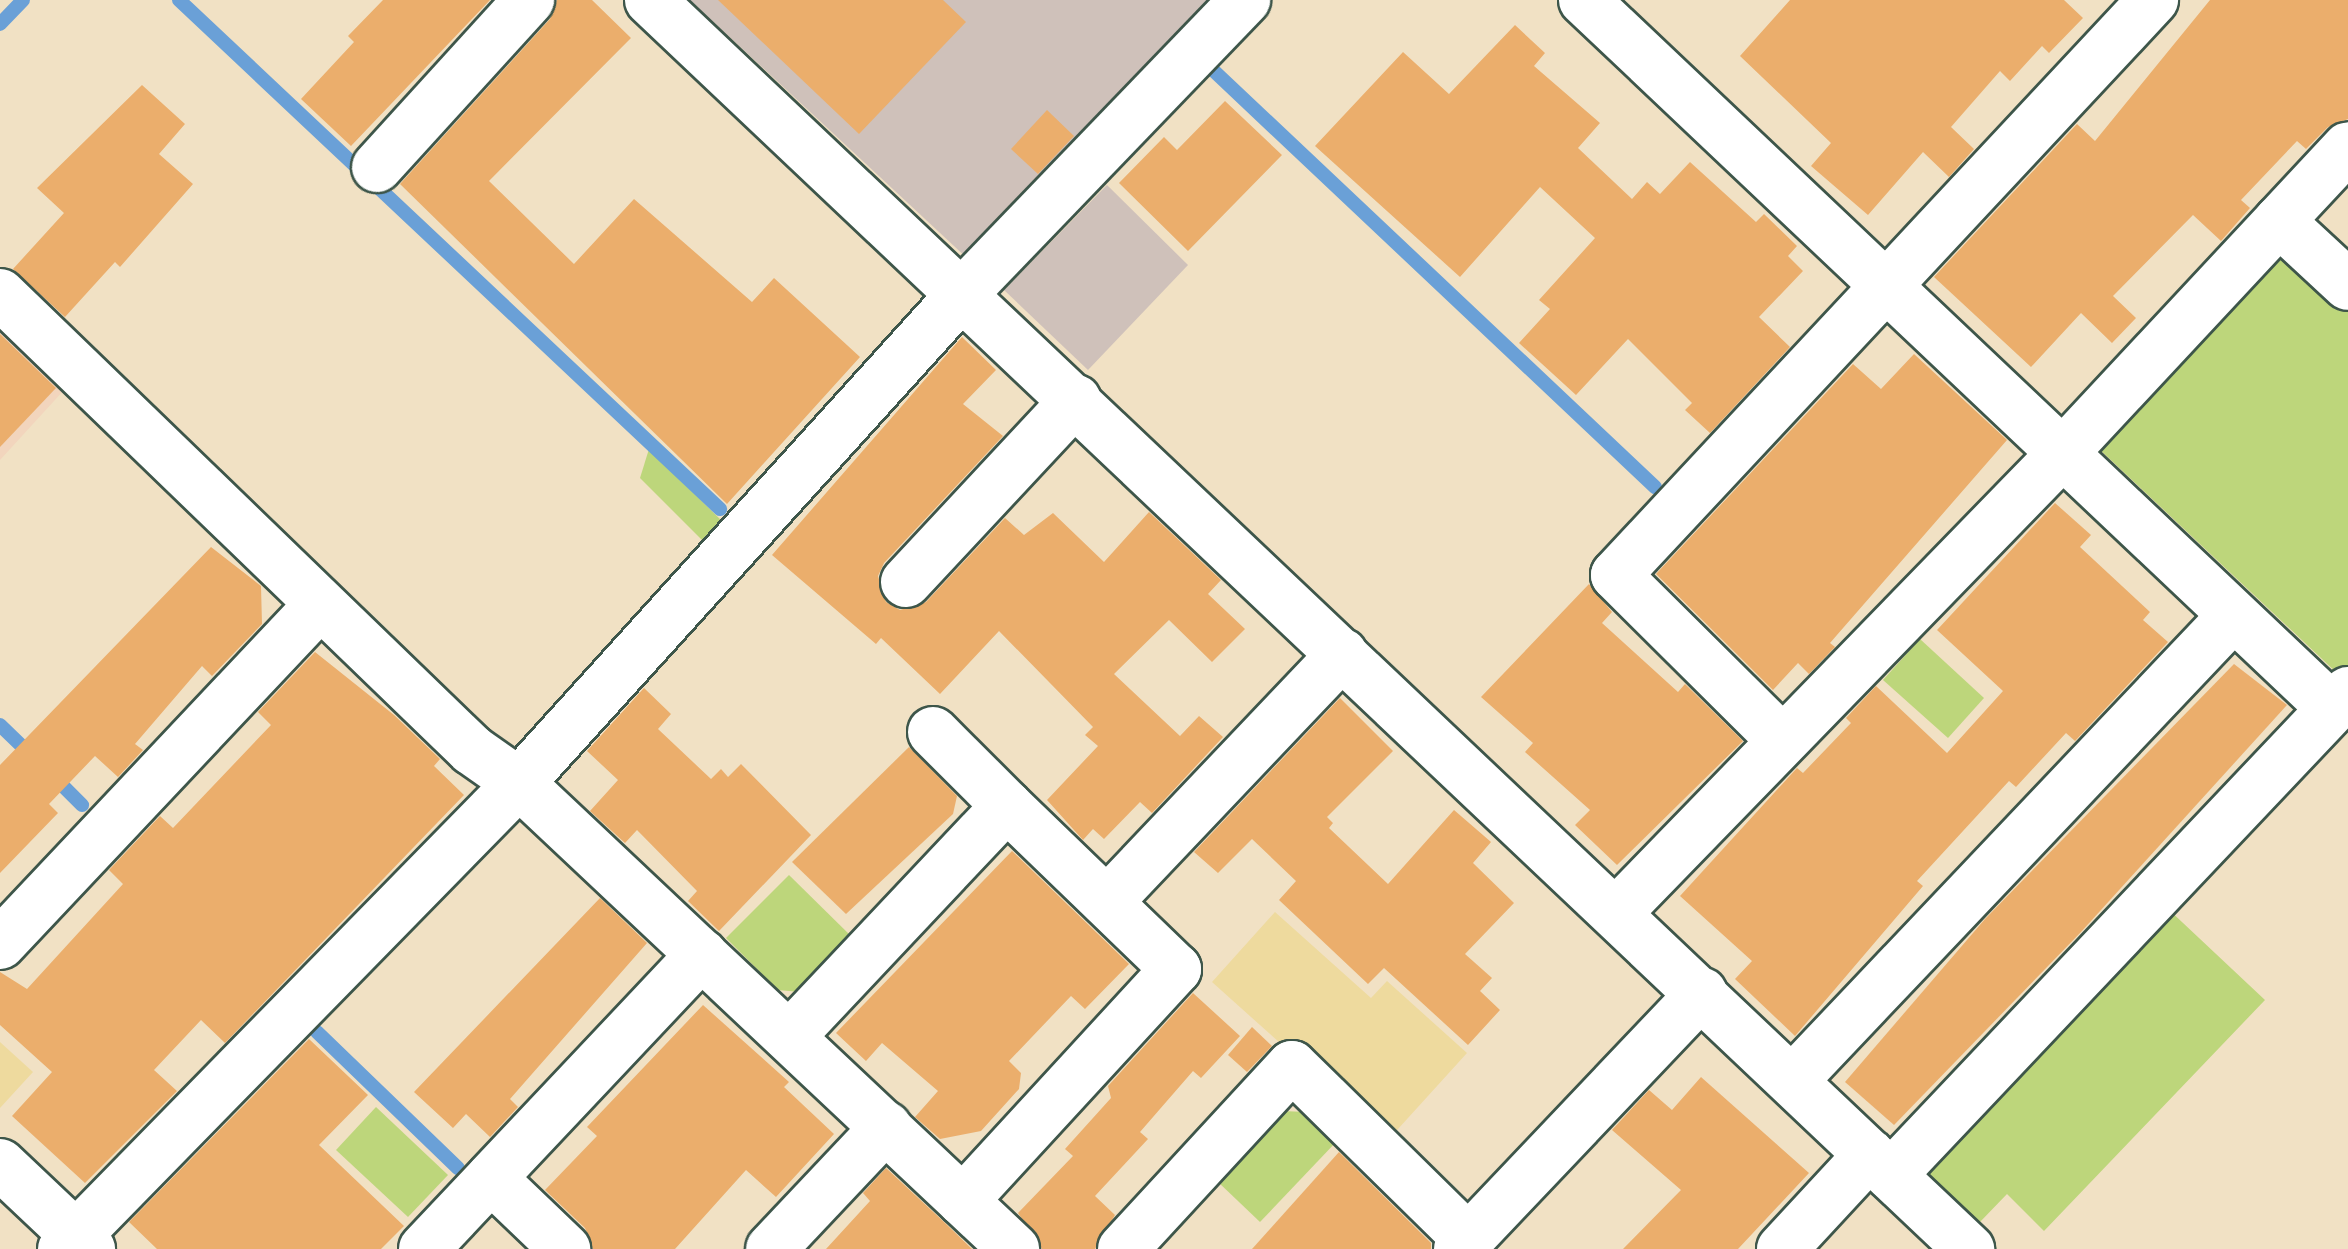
<!DOCTYPE html>
<html>
<head>
<meta charset="utf-8">
<style>
  body { margin:0 }
  #map { position:relative; width:2348px; height:1249px; overflow:hidden; background:#f1e1c4; font-family:Dekko,sans-serif }
  div>[style] { position:absolute }
  .built>* { inset:0; background:#f2d5bd }
  .industrial>* { inset:0; background:#cfc1ba }
  .green>* { inset:0; background:#bdd67b }
  .sand>* { inset:0; background:#eeda9e }
  .stream>* { height:14px; margin:-7px; padding:0 7px; transform-origin:7px; border-radius:7px; background:#6aa0d7 }
  .building>* { inset:0; background:#ebae6c }
  .roads { filter:drop-shadow(2px 0 #3e564a) drop-shadow(-2px 0 #3e564a) drop-shadow(0 2px #3e564a) drop-shadow(0 -2px #3e564a) }
  .minor>* { height:50px; margin:-25px; padding:0 25px; transform-origin:25px; border-radius:25px; background:#fff }
  span { translate:-50% -50%; white-space:nowrap; text-align:center; line-height:1.15; -webkit-text-stroke:8px #fdfcf7; paint-order:stroke }
</style>
</head>
<body>
<div id="map">
  <div class="built">
    <i style="clip-path:polygon(0 326px,65px 389px,0 460px)"></i>
  </div>
  <div class="industrial">
    <i style="clip-path:polygon(690px 0,1217px 0,969px 260px)"></i>
    <i style="clip-path:polygon(1107px 185px,1188px 265px,1088px 370px,1004px 290px)"></i>
  </div>
  <div class="green">
    <i style="clip-path:polygon(2276px 259px,2300px 264px,2348px 310px,2348px 666px,2339px 675px,2097px 447px)"></i>
    <i style="clip-path:polygon(649px 449px,728px 527px,710px 548px,640px 478px)"></i>
    <i style="clip-path:polygon(1920px 639px,1984px 698px,1948px 738px,1883px 680px)"></i>
    <i style="clip-path:polygon(789px 875px,854px 939px,800px 992px,778px 990px,726px 938px)"></i>
    <i style="clip-path:polygon(2166px 907px,2265px 1000px,2044px 1231px,2007px 1194px,1979px 1223px,1925px 1172px)"></i>
    <i style="clip-path:polygon(376px 1107px,448px 1175px,408px 1217px,336px 1150px)"></i>
    <i style="clip-path:polygon(1282px 1111px,1306px 1112px,1337px 1141px,1260px 1222px,1217px 1181px)"></i>
  </div>
  <div class="sand">
    <i style="clip-path:polygon(1275px 912px,1371px 998px,1387px 981px,1467px 1053px,1388px 1140px,1212px 982px)"></i>
    <i style="clip-path:polygon(0 1042px,33px 1072px,0 1108px)"></i>
  </div>
  <div class="stream">
    <i style="left:179px;top:0;width:743px;rotate:43.25deg"></i>
    <i style="left:0;top:24px;width:33px;rotate:-46deg"></i>
    <i style="left:1215px;top:72px;width:605px;rotate:43.33deg"></i>
    <i style="left:0;top:725px;width:45px;rotate:44.1deg"></i>
    <i style="left:51px;top:774px;width:44px;rotate:45deg"></i>
    <i style="left:317px;top:1032px;width:196px;rotate:44deg"></i>
  </div>
  <div class="building">
    <i style="clip-path:polygon(383px 0,490px 0,351px 146px,301px 99px,354px 42px,348px 36px)"></i>
    <i style="clip-path:polygon(557px 0,592px 0,631px 38px,489px 181px,574px 264px,634px 199px,752px 302px,774px 278px,860px 357px,727px 504px,400px 184px,550px 19px)"></i>
    <i style="clip-path:polygon(718px 0,943px 0,966px 22px,859px 134px)"></i>
    <i style="clip-path:polygon(1790px 0,2064px 0,2083px 18px,2049px 53px,2042px 46px,2010px 81px,2000px 71px,1951px 127px,1974px 149px,1949px 177px,1923px 152px,1868px 215px,1811px 166px,1831px 143px,1740px 56px)"></i>
    <i style="clip-path:polygon(2210px 0,2348px 0,2348px 119px,2328px 127px,2306px 149px,2297px 141px,2241px 200px,2250px 208px,2221px 241px,2193px 215px,2113px 296px,2136px 318px,2112px 343px,2081px 313px,2031px 367px,1934px 277px,2077px 124px,2095px 141px)"></i>
    <i style="clip-path:polygon(1515px 25px,1545px 53px,1534px 66px,1600px 123px,1578px 148px,1632px 199px,1647px 182px,1660px 194px,1690px 162px,1756px 222px,1764px 214px,1797px 246px,1788px 256px,1803px 271px,1759px 317px,1790px 347px,1710px 433px,1685px 410px,1692px 403px,1628px 339px,1576px 395px,1519px 343px,1550px 309px,1539px 300px,1595px 238px,1540px 187px,1460px 277px,1315px 146px,1403px 52px,1449px 94px)"></i>
    <i style="clip-path:polygon(142px 85px,185px 124px,159px 154px,193px 184px,120px 267px,115px 262px,65px 317px,13px 269px,64px 213px,37px 188px)"></i>
    <i style="clip-path:polygon(1225px 101px,1282px 155px,1188px 251px,1119px 183px,1164px 137px,1177px 150px)"></i>
    <i style="clip-path:polygon(1047px 110px,1074px 136px,1038px 174px,1011px 149px)"></i>
    <i style="clip-path:polygon(0 334px,56px 388px,0 447px)"></i>
    <i style="clip-path:polygon(962px 337px,996px 370px,963px 404px,1003px 436px,884px 563px,878px 576px,886px 602px,900px 610px,926px 602px,1005px 518px,1024px 535px,1053px 513px,1104px 562px,1149px 512px,1221px 580px,1208px 594px,1245px 629px,1212px 662px,1169px 620px,1114px 674px,1180px 736px,1199px 716px,1223px 737px,1152px 813px,1140px 802px,1104px 839px,1093px 829px,1083px 840px,1047px 800px,1098px 746px,1085px 735px,1093px 727px,999px 631px,940px 694px,881px 638px,876px 644px,772px 555px)"></i>
    <i style="clip-path:polygon(1914px 354px,2007px 440px,1830px 643px,1835px 647px,1809px 674px,1798px 663px,1773px 690px,1656px 574px,1853px 364px,1881px 389px)"></i>
    <i style="clip-path:polygon(2055px 503px,2091px 535px,2080px 547px,2150px 612px,2143px 620px,2168px 642px,2075px 741px,2066px 733px,2016px 787px,2009px 781px,1917px 881px,1923px 886px,1795px 1036px,1735px 979px,1752px 961px,1680px 896px,1797px 768px,1803px 773px,1851px 723px,1846px 718px,1876px 686px,1947px 753px,2003px 691px,1937px 630px)"></i>
    <i style="clip-path:polygon(211px 547px,261px 586px,262px 624px,212px 676px,202px 666px,135px 744px,143px 750px,118px 777px,95px 756px,49px 804px,58px 813px,0 873px,0 765px)"></i>
    <i style="clip-path:polygon(1589px 584px,1612px 612px,1602px 623px,1678px 692px,1685px 684px,1743px 741px,1617px 865px,1575px 825px,1590px 810px,1525px 752px,1533px 743px,1481px 697px)"></i>
    <i style="clip-path:polygon(315px 652px,394px 715px,440px 759px,434px 766px,464px 795px,225px 1043px,201px 1020px,154px 1070px,177px 1091px,85px 1183px,12px 1116px,52px 1072px,0 1025px,0 972px,27px 989px,123px 884px,109px 870px,160px 816px,173px 828px,271px 725px,258px 712px)"></i>
    <i style="clip-path:polygon(2234px 664px,2287px 705px,2081px 932px,1894px 1125px,1845px 1082px,1985px 919px)"></i>
    <i style="clip-path:polygon(644px 688px,671px 714px,658px 729px,711px 779px,721px 769px,728px 777px,741px 764px,811px 835px,719px 931px,688px 901px,697px 891px,637px 830px,625px 843px,590px 811px,618px 780px,587px 751px)"></i>
    <i style="clip-path:polygon(1340px 698px,1393px 751px,1327px 817px,1333px 823px,1329px 828px,1388px 884px,1454px 810px,1491px 842px,1473px 863px,1514px 903px,1465px 954px,1492px 978px,1480px 991px,1500px 1010px,1468px 1045px,1384px 968px,1368px 984px,1279px 900px,1296px 881px,1252px 839px,1218px 873px,1194px 852px)"></i>
    <i style="clip-path:polygon(909px 747px,957px 796px,953px 814px,846px 914px,792px 862px)"></i>
    <i style="clip-path:polygon(1012px 851px,1129px 964px,1085px 1009px,1071px 996px,1009px 1061px,1021px 1073px,1019px 1089px,981px 1131px,940px 1139px,915px 1117px,938px 1091px,882px 1043px,866px 1061px,836px 1033px)"></i>
    <i style="clip-path:polygon(600px 898px,647px 943px,510px 1099px,518px 1107px,490px 1137px,466px 1114px,453px 1128px,414px 1092px)"></i>
    <i style="clip-path:polygon(1193px 993px,1240px 1036px,1201px 1078px,1193px 1071px,1140px 1132px,1148px 1139px,1095px 1196px,1115px 1215px,1095px 1249px,1042px 1249px,1018px 1213px,1073px 1156px,1065px 1149px,1111px 1098px,1108px 1086px)"></i>
    <i style="clip-path:polygon(703px 1005px,789px 1082px,784px 1087px,834px 1134px,776px 1197px,746px 1170px,675px 1249px,593px 1249px,585px 1228px,545px 1190px,597px 1136px,587px 1127px)"></i>
    <i style="clip-path:polygon(1252px 1027px,1272px 1046px,1247px 1072px,1228px 1055px)"></i>
    <i style="clip-path:polygon(309px 1039px,368px 1095px,319px 1145px,404px 1226px,381px 1249px,157px 1249px,129px 1222px)"></i>
    <i style="clip-path:polygon(1701px 1077px,1809px 1173px,1738px 1249px,1623px 1249px,1681px 1190px,1612px 1130px,1649px 1090px,1672px 1110px)"></i>
    <i style="clip-path:polygon(1339px 1152px,1431px 1243px,1431px 1249px,1252px 1249px)"></i>
    <i style="clip-path:polygon(886px 1168px,944px 1222px,972px 1249px,826px 1249px,870px 1201px,863px 1193px)"></i>
  </div>
  <div class="roads">
    <div class="minor">
      <i style="left:650px;top:0;width:1817px;rotate:43.44deg"></i>
      <i style="left:1584px;top:0;width:1030px;rotate:43.43deg"></i>
      <i style="left:377px;top:167px;width:226px;rotate:-47.7deg"></i>
      <i style="left:2279px;top:221px;width:94px;rotate:42.8deg"></i>
      <i style="left:0;top:294px;width:656px;rotate:44.01deg"></i>
      <i style="left:472px;top:750px;width:57px;rotate:35.1deg"></i>
      <i style="left:519px;top:783px;width:680px;rotate:43.27deg"></i>
      <i style="left:906px;top:582px;width:249px;rotate:-47deg"></i>
      <i style="left:933px;top:732px;width:105px;rotate:45deg"></i>
      <i style="left:1782px;top:740px;width:234px;rotate:-135.2deg"></i>
      <i style="left:1616px;top:575px;width:787px;rotate:-46.96deg"></i>
      <i style="left:1107px;top:902px;width:342px;rotate:-46.5deg"></i>
      <i style="left:1617px;top:912px;width:636px;rotate:-45.83deg"></i>
      <i style="left:2060px;top:456px;width:422px;rotate:-47deg"></i>
      <i style="left:0;top:944px;width:467px;rotate:-46.7deg"></i>
      <i style="left:790px;top:1036px;width:316px;rotate:-46.7deg"></i>
      <i style="left:1007px;top:806px;width:235px;rotate:44deg"></i>
      <i style="left:1176px;top:969px;width:315px;rotate:132.6deg"></i>
      <i style="left:1793px;top:1080px;width:638px;rotate:-46.52deg"></i>
      <i style="left:0;top:1164px;width:124px;rotate:43.4deg"></i>
      <i style="left:1891px;top:1175px;width:665px;rotate:-46.58deg"></i>
      <i style="left:491px;top:1178px;width:103px;rotate:43.8deg"></i>
      <i style="left:63px;top:1249px;width:652px;rotate:-45.62deg"></i>
      <i style="left:519px;top:783px;width:661px;rotate:-47.82deg"></i>
      <i style="left:963px;top:293px;width:407px;rotate:-46.1deg"></i>
      <i style="left:424px;top:1249px;width:405px;rotate:-46.7deg"></i>
      <i style="left:771px;top:1249px;width:168px;rotate:-46.7deg"></i>
      <i style="left:1123px;top:1249px;width:249px;rotate:-47.3deg"></i>
      <i style="left:1292px;top:1066px;width:247px;rotate:44.5deg"></i>
      <i style="left:1459px;top:1249px;width:353px;rotate:-46.5deg"></i>
      <i style="left:1782px;top:1249px;width:129px;rotate:-47.2deg"></i>
    </div>
  </div>
</div>
</body>
</html>
